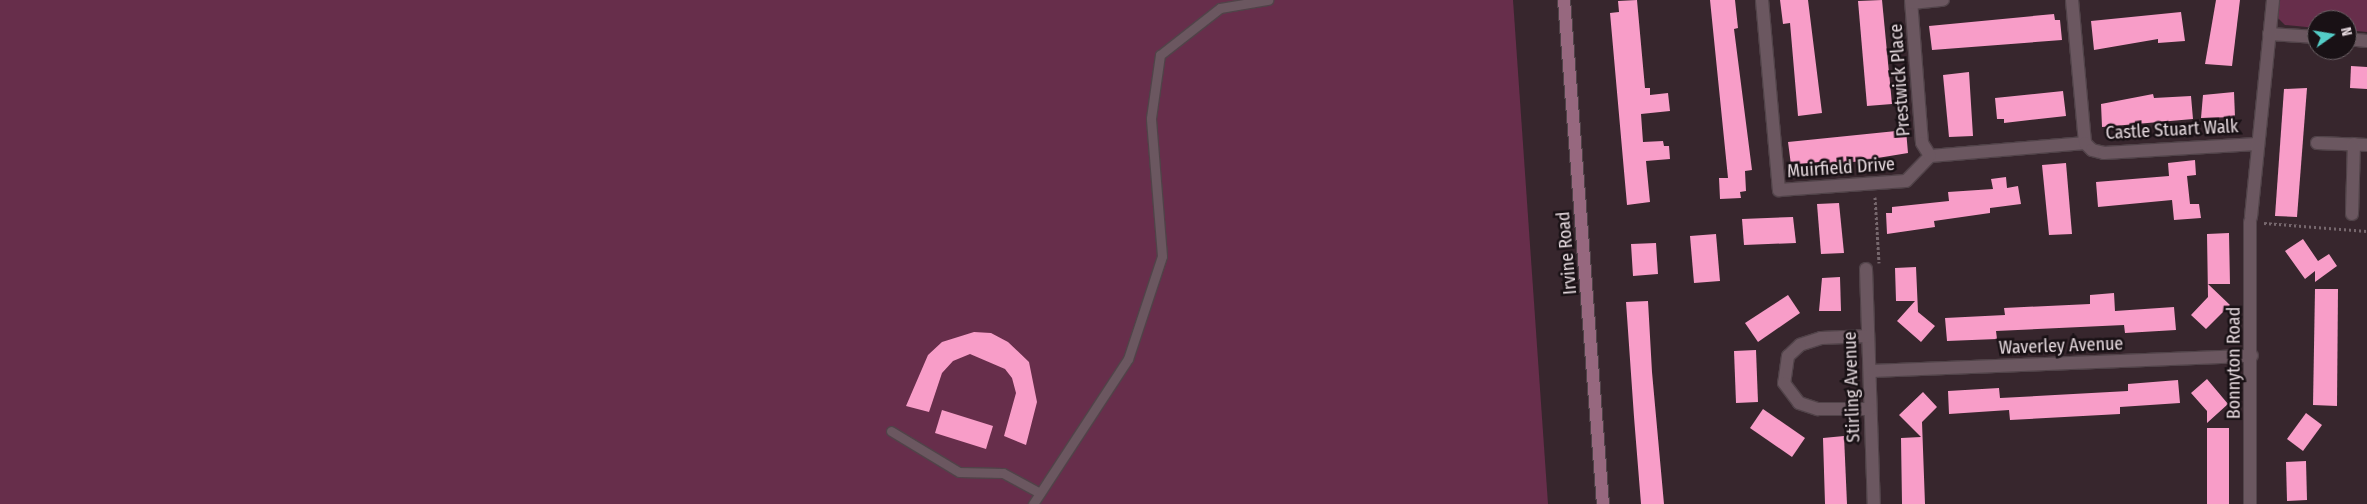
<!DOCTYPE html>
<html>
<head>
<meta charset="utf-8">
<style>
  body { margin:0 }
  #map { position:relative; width:2367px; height:504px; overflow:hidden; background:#37262d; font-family:"Fira Sans Condensed",sans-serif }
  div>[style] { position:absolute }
  .green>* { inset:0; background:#672e4b }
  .building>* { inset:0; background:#f89dc8 }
  .path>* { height:3px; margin-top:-1.5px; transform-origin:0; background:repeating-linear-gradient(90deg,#76676d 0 2.5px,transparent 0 5px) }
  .roads { filter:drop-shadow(1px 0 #514349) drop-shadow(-1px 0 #514349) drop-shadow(0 1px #514349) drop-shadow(0 -1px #514349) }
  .service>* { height:9px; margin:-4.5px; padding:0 4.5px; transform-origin:4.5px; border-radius:4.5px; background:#6b5760 }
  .minor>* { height:12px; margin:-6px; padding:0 6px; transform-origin:6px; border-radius:6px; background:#6b5760 }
  .secondary>* { height:12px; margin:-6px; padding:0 6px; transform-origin:6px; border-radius:6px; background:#97687f }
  span { translate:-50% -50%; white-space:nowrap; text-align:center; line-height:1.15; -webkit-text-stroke:5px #191115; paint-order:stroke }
  .street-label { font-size:18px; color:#e5d9de }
  .north { position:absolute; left:2307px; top:10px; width:50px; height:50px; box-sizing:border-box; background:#191115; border:1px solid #6b6165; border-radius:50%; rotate:77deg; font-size:14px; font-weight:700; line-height:20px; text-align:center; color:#e5d9de }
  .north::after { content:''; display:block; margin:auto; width:18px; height:22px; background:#54cdc7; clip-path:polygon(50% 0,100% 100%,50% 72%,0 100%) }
</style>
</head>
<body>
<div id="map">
  <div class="green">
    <i style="clip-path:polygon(0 0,1513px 0,1548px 504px,0 504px)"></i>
    <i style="clip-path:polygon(2279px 0,2367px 0,2367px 32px,2347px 30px,2347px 20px,2317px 20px,2317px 28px,2285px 25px,2276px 16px)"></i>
  </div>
  <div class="building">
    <i style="clip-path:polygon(1637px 0,1645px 88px,1650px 88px,1650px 95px,1668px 93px,1670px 111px,1641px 114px,1643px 142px,1663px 141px,1664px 146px,1669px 146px,1670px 159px,1646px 161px,1650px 202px,1627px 205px,1610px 13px,1619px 12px,1618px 1px)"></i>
    <i style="clip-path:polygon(1710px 0,1735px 0,1738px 28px,1734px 29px,1752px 170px,1745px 171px,1746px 191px,1740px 192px,1741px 198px,1720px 199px,1719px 178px,1728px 178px)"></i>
    <i style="clip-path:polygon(1780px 0,1808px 0,1822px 113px,1798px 116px,1790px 23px,1783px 24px)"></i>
    <i style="clip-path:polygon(1882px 0,1892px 104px,1867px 106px,1858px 1px)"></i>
    <i style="clip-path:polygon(2216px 0,2240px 0,2232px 66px,2205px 64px)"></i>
    <i style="clip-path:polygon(2181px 12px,2185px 41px,2158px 43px,2158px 39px,2094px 50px,2091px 21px)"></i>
    <i style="clip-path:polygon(2054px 14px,2055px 20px,2060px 20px,2062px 40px,1932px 50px,1929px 26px)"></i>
    <i style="clip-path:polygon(2351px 66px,2367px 67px,2367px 89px,2350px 88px)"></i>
    <i style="clip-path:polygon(1969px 72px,1973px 136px,1949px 137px,1943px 75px)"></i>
    <i style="clip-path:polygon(2307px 88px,2297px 217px,2275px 216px,2284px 89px)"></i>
    <i style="clip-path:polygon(2063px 91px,2066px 116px,2004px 123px,2004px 119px,1997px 119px,1995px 98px)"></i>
    <i style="clip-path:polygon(2234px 92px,2235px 117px,2201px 118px,2203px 95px)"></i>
    <i style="clip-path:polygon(2153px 94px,2154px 98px,2191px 96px,2193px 119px,2102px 127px,2101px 104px)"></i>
    <i style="clip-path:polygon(1906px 130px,1908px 153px,1829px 166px,1820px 162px,1791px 165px,1788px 142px)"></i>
    <i style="clip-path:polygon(2195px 160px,2196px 175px,2187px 176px,2190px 204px,2199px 204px,2201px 218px,2174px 220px,2172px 200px,2098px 207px,2096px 182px,2169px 176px,2168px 163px)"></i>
    <i style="clip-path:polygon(2066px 163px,2072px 234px,2049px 235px,2042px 165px)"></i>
    <i style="clip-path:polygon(2006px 177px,2007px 188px,2018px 186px,2021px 204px,1990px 208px,1990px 213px,1934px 221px,1935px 227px,1887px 234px,1886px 213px,1892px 213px,1892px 207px,1949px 201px,1948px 192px,1993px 189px,1991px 179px)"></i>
    <i style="clip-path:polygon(1839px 203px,1844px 253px,1821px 254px,1817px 204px)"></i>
    <i style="clip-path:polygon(1793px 217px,1796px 243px,1744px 245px,1742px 219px)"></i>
    <i style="clip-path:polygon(2229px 233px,2230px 284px,2208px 284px,2230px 305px,2206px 329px,2191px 315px,2208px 297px,2207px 234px)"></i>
    <i style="clip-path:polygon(1716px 234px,1720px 281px,1694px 283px,1690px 236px)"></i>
    <i style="clip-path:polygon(2303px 239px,2318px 261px,2329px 254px,2337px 266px,2315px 282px,2315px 271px,2305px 279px,2285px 251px)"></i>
    <i style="clip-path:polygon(1656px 243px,1658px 274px,1633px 276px,1631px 244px)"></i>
    <i style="clip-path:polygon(1916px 267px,1918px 312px,1935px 326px,1921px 342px,1897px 321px,1915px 301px,1896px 301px,1895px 268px)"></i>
    <i style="clip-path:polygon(1840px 277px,1841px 311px,1819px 311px,1822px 278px)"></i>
    <i style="clip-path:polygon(2315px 289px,2338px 289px,2337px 406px,2313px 405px)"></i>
    <i style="clip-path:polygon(2114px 293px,2115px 311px,2174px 307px,2176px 330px,2125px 333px,2124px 325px,1996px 331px,1997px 339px,1947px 341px,1945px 318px,2005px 315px,2004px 308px,2090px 304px,2090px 295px)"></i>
    <i style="clip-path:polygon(1788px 295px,1800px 313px,1758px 342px,1745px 323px)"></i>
    <i style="clip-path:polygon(1648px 301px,1652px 372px,1664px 504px,1641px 504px,1634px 417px,1626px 302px)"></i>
    <i style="clip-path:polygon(974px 332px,991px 333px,1008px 342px,1029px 362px,1037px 402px,1026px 445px,1004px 436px,1016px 393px,1012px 378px,1005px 369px,970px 354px,953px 361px,942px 373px,929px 412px,906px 406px,928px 355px,942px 342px)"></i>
    <i style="clip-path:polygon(1756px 350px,1758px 402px,1736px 403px,1734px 351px)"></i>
    <i style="clip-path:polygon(2207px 379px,2228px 404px,2207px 423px,2207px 411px,2191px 393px)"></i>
    <i style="clip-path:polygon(2178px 380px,2180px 403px,2120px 407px,2120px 414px,2010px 420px,2009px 410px,1949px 414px,1948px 391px,1999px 388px,2000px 398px,2128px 391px,2128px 384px)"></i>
    <i style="clip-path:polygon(1923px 392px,1937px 407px,1922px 422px,1925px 504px,1902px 504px,1901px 438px,1921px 437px,1899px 415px)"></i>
    <i style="clip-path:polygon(1763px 409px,1805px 438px,1792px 457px,1750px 428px)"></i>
    <i style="clip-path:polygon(942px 410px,993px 426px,986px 449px,935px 433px)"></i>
    <i style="clip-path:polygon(2306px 413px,2322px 425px,2303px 451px,2287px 439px)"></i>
    <i style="clip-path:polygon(2207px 428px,2229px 428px,2229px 504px,2207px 504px)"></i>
    <i style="clip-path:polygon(1844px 436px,1847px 504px,1825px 504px,1823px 438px)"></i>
    <i style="clip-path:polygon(2306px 461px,2307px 500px,2287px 501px,2286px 462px)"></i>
  </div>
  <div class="path">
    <i style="left:1875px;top:197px;width:66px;rotate:86.5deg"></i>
    <i style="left:2264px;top:223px;width:103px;rotate:4.4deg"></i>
  </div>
  <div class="roads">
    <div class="service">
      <i style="left:891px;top:431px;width:79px;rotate:31.1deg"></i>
      <i style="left:959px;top:472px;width:44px;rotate:1.3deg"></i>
      <i style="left:1003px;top:473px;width:42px;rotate:28.4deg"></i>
      <i style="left:1033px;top:504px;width:173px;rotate:-56.8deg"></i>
      <i style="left:1128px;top:359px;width:108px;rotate:-71.7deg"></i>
      <i style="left:1162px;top:256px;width:138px;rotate:-94.6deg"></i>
      <i style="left:1151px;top:118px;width:64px;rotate:-81.9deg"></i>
      <i style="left:1160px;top:55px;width:76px;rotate:-38.1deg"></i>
      <i style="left:1220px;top:8px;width:49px;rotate:-9.5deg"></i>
    </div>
    <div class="minor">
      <i style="left:1762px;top:0;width:191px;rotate:84.9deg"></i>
      <i style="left:1779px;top:190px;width:127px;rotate:-4.1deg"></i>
      <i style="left:1906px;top:181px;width:35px;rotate:-46deg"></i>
      <i style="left:1930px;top:156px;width:156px;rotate:-4.8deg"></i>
      <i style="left:1911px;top:0;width:143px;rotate:85.6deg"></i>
      <i style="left:1922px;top:143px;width:15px;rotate:58deg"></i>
      <i style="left:2072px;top:0;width:144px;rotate:84.8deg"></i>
      <i style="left:2085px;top:143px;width:10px;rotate:45deg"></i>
      <i style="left:2092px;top:150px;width:12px;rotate:14deg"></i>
      <i style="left:2104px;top:153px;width:153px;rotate:-3.4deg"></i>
      <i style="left:1912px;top:3px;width:31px;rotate:-6deg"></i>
      <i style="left:2269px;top:34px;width:48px;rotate:3.6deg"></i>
      <i style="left:2347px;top:39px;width:20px;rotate:6deg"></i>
      <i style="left:2317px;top:143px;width:50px;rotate:2.3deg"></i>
      <i style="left:2352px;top:214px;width:70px;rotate:-88.4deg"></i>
      <i style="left:2251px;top:217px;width:218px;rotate:-84.2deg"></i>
      <i style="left:1866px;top:269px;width:235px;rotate:88.1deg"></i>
      <i style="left:1868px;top:336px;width:47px;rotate:177.6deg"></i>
      <i style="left:1821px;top:338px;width:22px;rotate:162deg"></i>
      <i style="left:1800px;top:345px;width:16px;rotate:137deg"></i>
      <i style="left:1788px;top:356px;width:27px;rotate:98deg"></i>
      <i style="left:1784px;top:383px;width:25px;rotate:53deg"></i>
      <i style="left:1799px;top:403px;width:20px;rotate:18deg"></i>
      <i style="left:1818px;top:409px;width:52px"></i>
      <i style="left:1871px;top:371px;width:381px;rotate:-2.3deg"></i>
      <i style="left:2250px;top:504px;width:282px;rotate:-90deg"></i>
    </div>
    <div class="secondary">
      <i style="left:1564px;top:0;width:506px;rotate:85.58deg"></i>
    </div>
  </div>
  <div class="street-label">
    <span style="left:1900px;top:80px;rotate:-94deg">Prestwick Place</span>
    <span style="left:2172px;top:130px;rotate:-3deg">Castle Stuart Walk</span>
    <span style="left:1841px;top:168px;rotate:-4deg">Muirfield Drive</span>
    <span style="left:1567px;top:253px;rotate:-95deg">Irvine Road</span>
    <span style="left:2061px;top:346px;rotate:-2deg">Waverley Avenue</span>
    <span style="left:2234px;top:363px;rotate:-90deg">Bonnyton Road</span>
    <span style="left:1852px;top:387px;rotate:-92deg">Stirling Avenue</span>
  </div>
  <div class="north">N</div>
</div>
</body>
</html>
